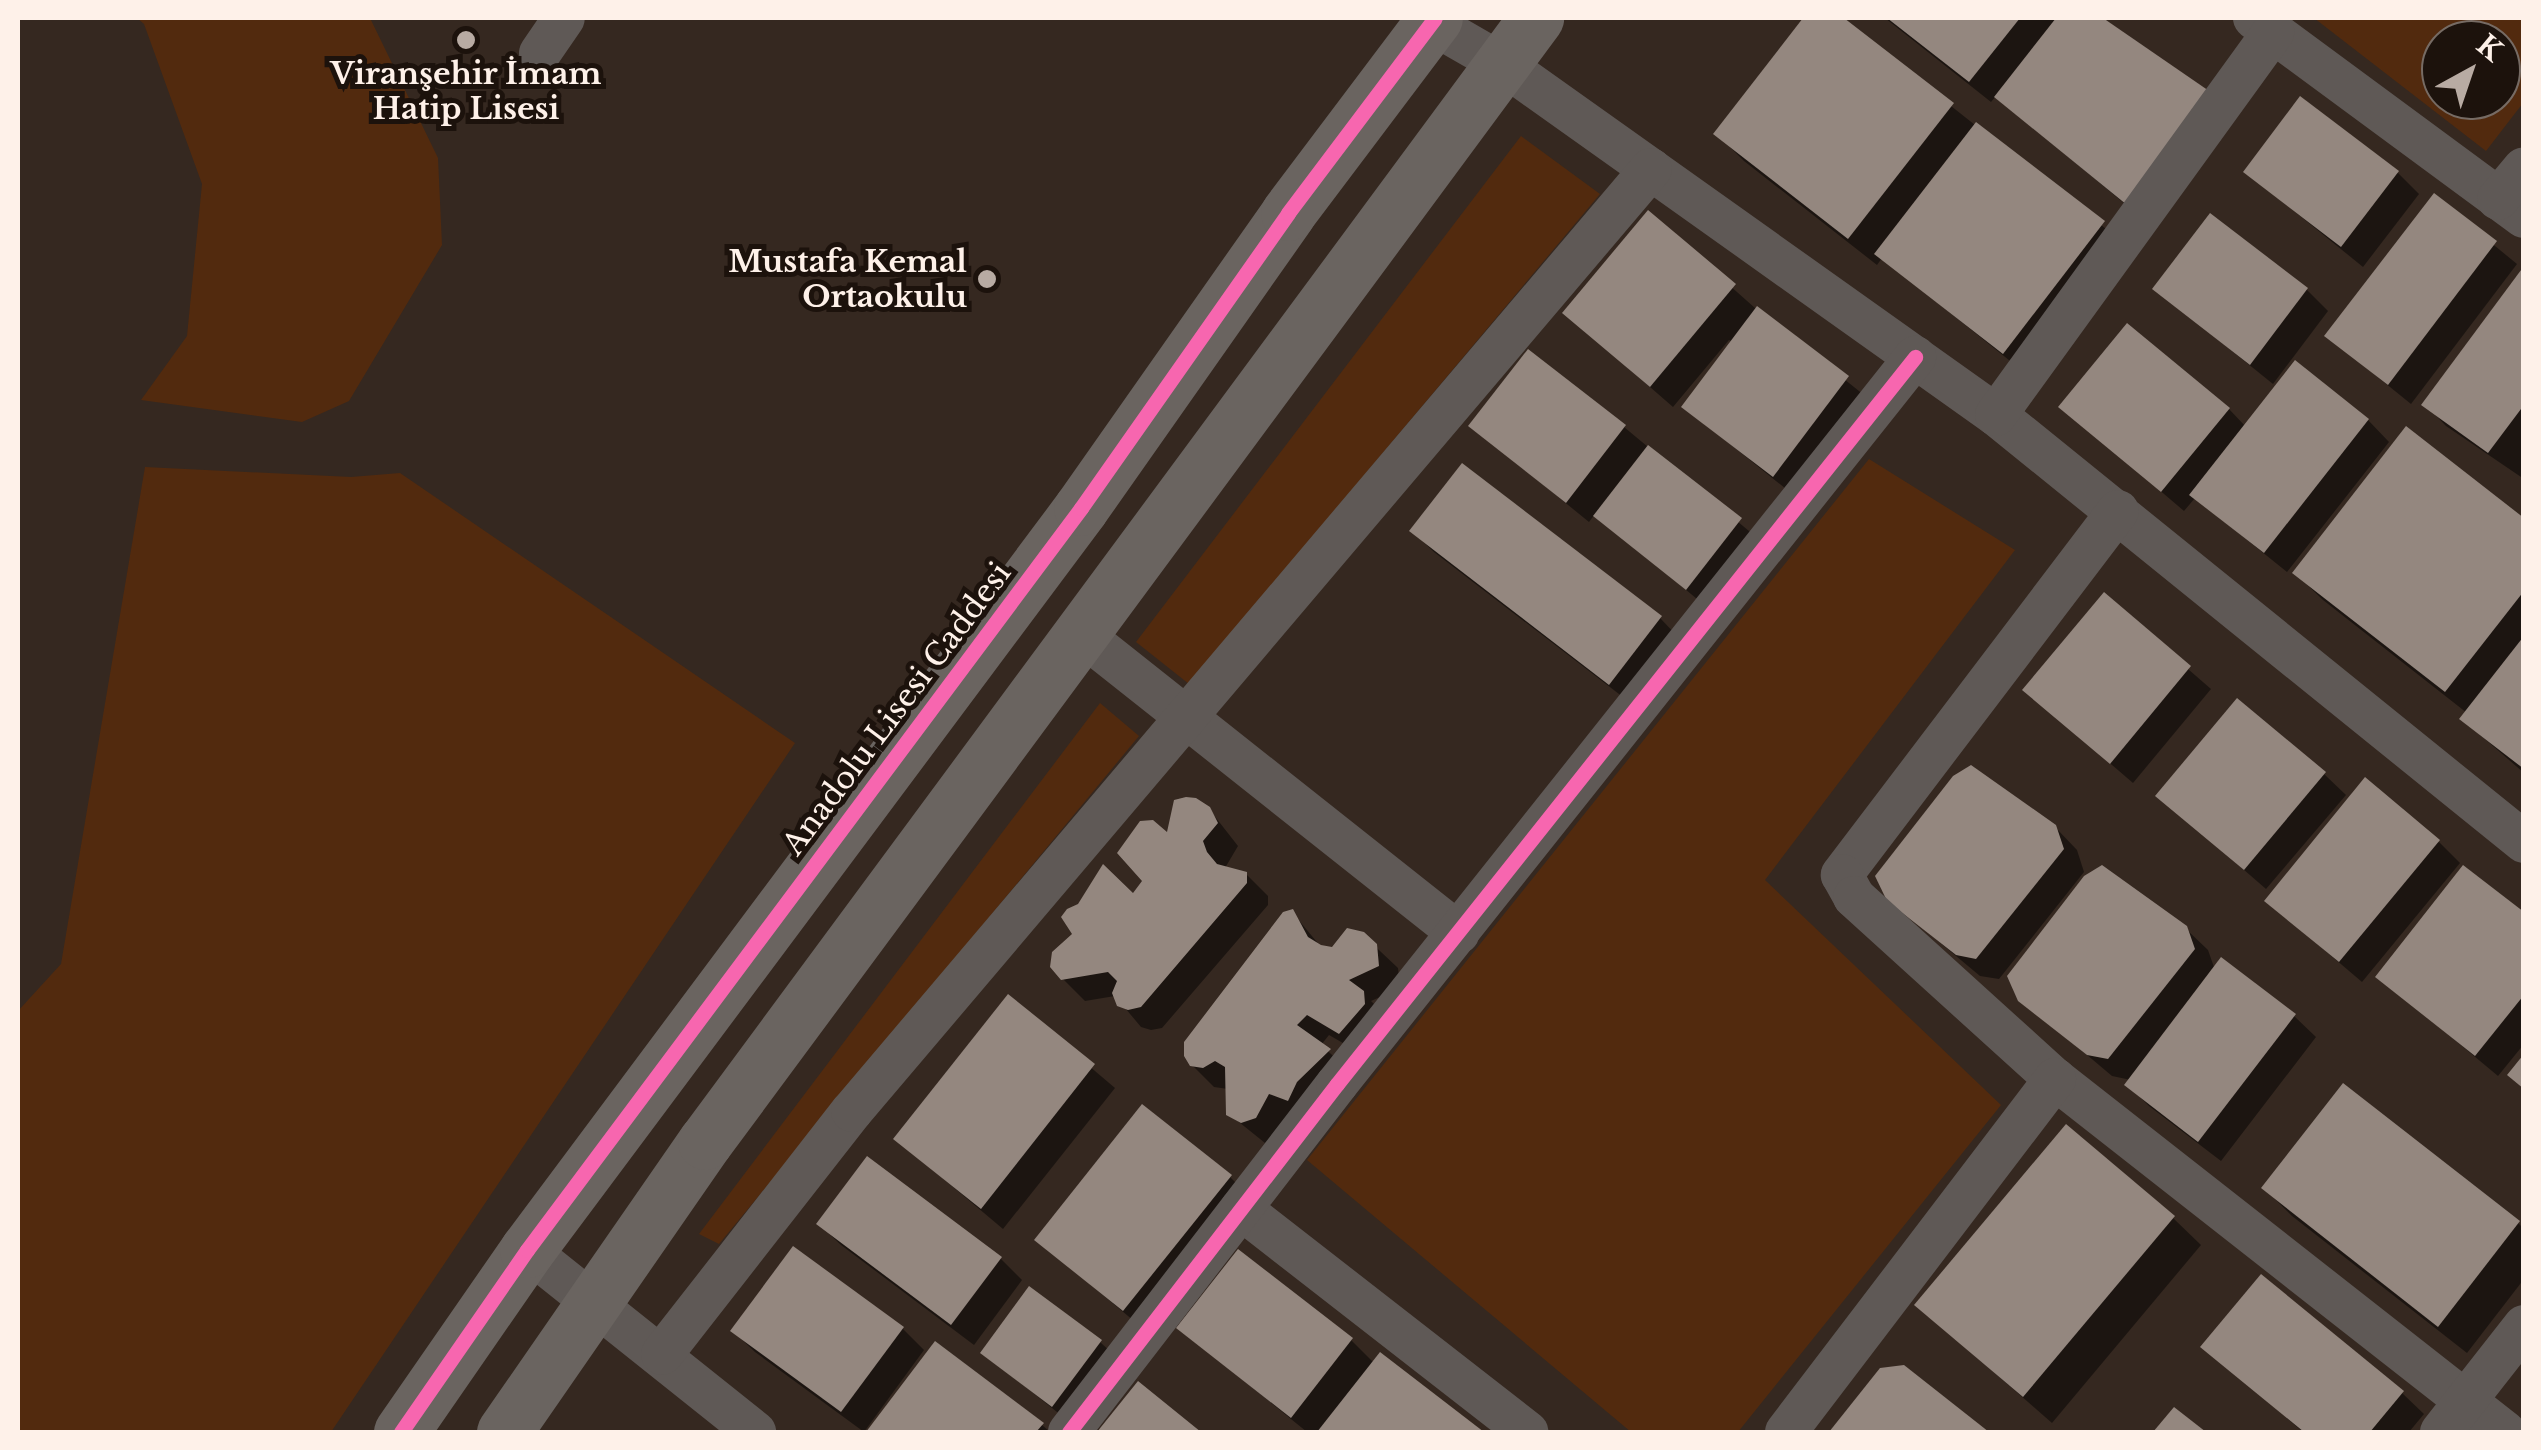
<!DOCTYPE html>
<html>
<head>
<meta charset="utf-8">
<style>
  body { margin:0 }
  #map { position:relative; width:2541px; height:1450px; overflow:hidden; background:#352820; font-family:"Libre Baskerville",serif }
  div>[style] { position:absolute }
  .green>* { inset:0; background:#522a0e }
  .shadow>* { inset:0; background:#0007 }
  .building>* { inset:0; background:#94877f }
  .street>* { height:42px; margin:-21px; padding:0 21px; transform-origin:21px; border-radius:21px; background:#5f5956 }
  .secondary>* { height:55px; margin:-27.5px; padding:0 27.5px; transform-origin:27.5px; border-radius:27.5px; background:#6a6460 }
  .cycleway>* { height:15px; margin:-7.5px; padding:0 7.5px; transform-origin:7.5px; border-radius:7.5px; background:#f766af }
  .dots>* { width:28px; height:28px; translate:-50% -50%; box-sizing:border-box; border:5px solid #1c120c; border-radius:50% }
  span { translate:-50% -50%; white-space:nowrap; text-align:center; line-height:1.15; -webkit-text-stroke:10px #1c120c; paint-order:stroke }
  .poi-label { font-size:30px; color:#fef1e9; font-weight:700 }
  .right { translate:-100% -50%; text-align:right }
  .street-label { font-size:30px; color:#fef1e9 }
  .frame { position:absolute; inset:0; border:20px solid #fef1e9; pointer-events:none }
  .north { position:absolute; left:2421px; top:20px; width:100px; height:100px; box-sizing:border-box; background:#1c120c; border:2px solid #766b64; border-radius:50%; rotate:40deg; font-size:28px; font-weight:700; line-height:40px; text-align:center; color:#fef1e9 }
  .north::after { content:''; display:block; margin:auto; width:35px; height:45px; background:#b8aba3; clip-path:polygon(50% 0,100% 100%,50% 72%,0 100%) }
</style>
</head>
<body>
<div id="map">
  <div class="green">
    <i style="clip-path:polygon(137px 18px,370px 18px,438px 158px,442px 245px,349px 401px,302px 422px,141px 400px,187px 336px,202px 184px,144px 24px)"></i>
    <i style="clip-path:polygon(evenodd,2314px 18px,2523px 18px,2523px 103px,2486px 151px,2314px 18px,2441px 40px,2501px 40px,2501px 100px,2441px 100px,2441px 40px)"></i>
    <i style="clip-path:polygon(1521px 136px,1600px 194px,1189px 684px,1136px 642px)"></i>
    <i style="clip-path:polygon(1869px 459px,2015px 550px,1765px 880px,2001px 1105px,1738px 1432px,1631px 1432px,1307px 1160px)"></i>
    <i style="clip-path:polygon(145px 467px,351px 477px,400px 473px,795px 743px,331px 1432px,18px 1432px,18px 1011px,61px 964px)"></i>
    <i style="clip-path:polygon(1100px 703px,1139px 736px,719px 1244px,699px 1234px)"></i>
  </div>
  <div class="shadow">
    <i style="clip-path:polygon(1806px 18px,1840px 18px,2125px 244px,2025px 373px,1882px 258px,1877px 265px,1744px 161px,1716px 133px)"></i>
    <i style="clip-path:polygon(1885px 18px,2099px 18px,2149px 54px,2150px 225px,1996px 96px,1991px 102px)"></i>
    <i style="clip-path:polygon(2246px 172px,2398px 173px,2419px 194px,2363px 267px)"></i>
    <i style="clip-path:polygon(2434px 196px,2517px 264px,2411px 404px,2327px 336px)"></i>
    <i style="clip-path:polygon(1648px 213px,1755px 308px,1869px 399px,1796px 497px,1684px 407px,1733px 342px,1729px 340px,1673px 407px,1565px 313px)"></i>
    <i style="clip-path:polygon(2524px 270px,2524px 479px,2446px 426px,2425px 404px)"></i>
    <i style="clip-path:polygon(2155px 289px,2307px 290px,2328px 311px,2273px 384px)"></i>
    <i style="clip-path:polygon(2062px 407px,2229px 409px,2246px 427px,2368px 420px,2389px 442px,2287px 572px,2195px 498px,2184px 511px)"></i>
    <i style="clip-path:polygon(1471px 426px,1624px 427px,1761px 541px,1709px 609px,1595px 514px,1589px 522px)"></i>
    <i style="clip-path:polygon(2524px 521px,2524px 773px,2462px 719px,2467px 713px,2323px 600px,2295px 573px)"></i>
    <i style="clip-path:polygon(1412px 531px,1660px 618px,1681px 640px,1632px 704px,1434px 552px)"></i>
    <i style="clip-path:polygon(2104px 596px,2211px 689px,2133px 783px,2025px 690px)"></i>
    <i style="clip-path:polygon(2324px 774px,2346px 795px,2266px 889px,2159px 796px)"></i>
    <i style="clip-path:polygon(1209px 809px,1238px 846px,1225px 868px,1246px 874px,1268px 896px,1268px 905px,1162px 1028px,1151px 1030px,1141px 1027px,1115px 996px,1085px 1001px,1063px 979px,1134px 897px,1169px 836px)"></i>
    <i style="clip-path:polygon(2055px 827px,2077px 850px,2084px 872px,1999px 979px,1980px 976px,1889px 900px)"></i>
    <i style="clip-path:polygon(2439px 842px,2460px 863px,2362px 982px,2267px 901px)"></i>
    <i style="clip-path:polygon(1292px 912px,1321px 947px,1333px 949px,1363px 935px,1398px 968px,1400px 988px,1371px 1001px,1385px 1015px,1362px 1054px,1329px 1035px,1321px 1045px,1351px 1072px,1265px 1143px,1229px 1114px,1228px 1089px,1214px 1087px,1192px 1065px)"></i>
    <i style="clip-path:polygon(2524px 916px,2524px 1044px,2498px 1076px,2378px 976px)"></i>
    <i style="clip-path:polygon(2185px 928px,2208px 950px,2215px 970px,2294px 1016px,2316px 1037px,2221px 1161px,2149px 1106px,2127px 1084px,2131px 1080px,2112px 1076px,2035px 1011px)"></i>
    <i style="clip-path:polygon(1009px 998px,1115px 1088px,1003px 1229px,896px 1139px)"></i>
    <i style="clip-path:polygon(867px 1159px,1001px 1259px,1022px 1280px,974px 1345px,841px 1245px,819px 1224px)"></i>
    <i style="clip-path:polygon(1230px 1177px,1251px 1198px,1146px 1331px,1037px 1240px)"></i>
    <i style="clip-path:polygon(2264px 1188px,2518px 1223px,2524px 1229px,2524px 1279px,2467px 1353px,2292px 1216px)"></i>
    <i style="clip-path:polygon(2173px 1218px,2201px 1245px,2052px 1423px,1917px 1305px)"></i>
    <i style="clip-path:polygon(902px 1328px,924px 1350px,864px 1432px,755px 1352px,733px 1331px)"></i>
    <i style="clip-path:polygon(1179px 1328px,1351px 1340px,1374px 1363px,1381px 1355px,1480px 1432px,1307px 1432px)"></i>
    <i style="clip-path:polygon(1100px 1342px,1115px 1356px,1067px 1420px,983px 1353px)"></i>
    <i style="clip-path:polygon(936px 1344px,1042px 1425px,1050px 1432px,869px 1432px)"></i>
    <i style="clip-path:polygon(2204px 1347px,2402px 1393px,2424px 1414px,2409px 1432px,2303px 1432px)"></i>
    <i style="clip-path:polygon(1903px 1368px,1985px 1432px,1832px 1432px,1881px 1371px)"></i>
  </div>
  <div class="building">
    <i style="clip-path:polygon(1803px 18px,1844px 18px,1954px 103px,1848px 239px,1713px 134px)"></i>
    <i style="clip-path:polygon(1887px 18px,2020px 18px,1969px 82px)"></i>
    <i style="clip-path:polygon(2056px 18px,2103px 18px,2212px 93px,2127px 205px,1994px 97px)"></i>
    <i style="clip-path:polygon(2300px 96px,2399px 171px,2341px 247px,2243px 172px)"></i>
    <i style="clip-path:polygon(1976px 122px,2105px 221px,2003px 354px,1874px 254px)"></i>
    <i style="clip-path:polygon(2434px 193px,2497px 241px,2388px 385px,2324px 336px)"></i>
    <i style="clip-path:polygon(1648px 210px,1736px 284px,1650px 387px,1562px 313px)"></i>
    <i style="clip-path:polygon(2210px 213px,2308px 288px,2250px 365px,2152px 289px)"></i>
    <i style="clip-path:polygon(2524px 266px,2524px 405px,2488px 453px,2421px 405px)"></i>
    <i style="clip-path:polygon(1757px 306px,1849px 376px,1773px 477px,1681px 407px)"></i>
    <i style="clip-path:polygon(2127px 323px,2230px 408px,2161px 492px,2058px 407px)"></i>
    <i style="clip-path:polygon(1528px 349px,1626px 425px,1566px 503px,1468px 426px)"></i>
    <i style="clip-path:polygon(2295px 360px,2369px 419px,2264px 553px,2189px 495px)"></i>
    <i style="clip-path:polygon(2406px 426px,2524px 518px,2524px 591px,2445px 692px,2292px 573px)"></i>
    <i style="clip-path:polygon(1648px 445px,1742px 518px,1686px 590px,1593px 516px)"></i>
    <i style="clip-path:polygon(1462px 463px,1662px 616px,1609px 685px,1409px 531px)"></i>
    <i style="clip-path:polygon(2104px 592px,2191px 666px,2110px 764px,2022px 690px)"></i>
    <i style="clip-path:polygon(2524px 636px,2524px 769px,2459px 719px)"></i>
    <i style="clip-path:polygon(2237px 698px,2326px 772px,2244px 870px,2155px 796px)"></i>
    <i style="clip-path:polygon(1971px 765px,2056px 825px,2064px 849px,1976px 959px,1956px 955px,1887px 901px,1875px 876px,1953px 776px)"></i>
    <i style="clip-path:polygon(2365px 777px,2440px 840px,2339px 962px,2264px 901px)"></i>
    <i style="clip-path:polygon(1186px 797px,1196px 798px,1210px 807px,1218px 823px,1203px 841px,1207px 852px,1217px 864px,1247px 872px,1247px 883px,1141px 1007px,1128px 1010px,1117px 1006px,1112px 993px,1117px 981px,1108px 972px,1061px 980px,1050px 967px,1052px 952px,1072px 934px,1061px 917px,1067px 909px,1078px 904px,1103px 864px,1133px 893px,1142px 881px,1117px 853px,1140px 821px,1153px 820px,1167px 832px,1174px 800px)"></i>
    <i style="clip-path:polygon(2102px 865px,2187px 926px,2195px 949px,2108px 1059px,2087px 1055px,2018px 1001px,2007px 976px,2084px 876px)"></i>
    <i style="clip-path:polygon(2463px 865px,2524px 912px,2524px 995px,2475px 1056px,2375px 977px)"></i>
    <i style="clip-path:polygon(1293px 909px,1308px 937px,1321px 945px,1332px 947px,1347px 928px,1364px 932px,1377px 944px,1379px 966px,1349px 980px,1364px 991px,1365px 1004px,1339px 1034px,1307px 1015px,1297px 1025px,1331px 1049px,1297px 1082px,1288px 1101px,1269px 1094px,1256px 1118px,1241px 1123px,1226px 1115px,1225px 1067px,1215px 1061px,1203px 1068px,1190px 1066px,1184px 1056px,1184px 1042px,1283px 912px)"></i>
    <i style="clip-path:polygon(2221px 957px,2296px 1014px,2198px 1142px,2124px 1085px)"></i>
    <i style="clip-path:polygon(1008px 994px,1095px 1064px,981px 1209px,893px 1139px)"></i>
    <i style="clip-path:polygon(2524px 1054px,2524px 1089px,2507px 1075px)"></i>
    <i style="clip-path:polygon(2343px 1083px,2520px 1221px,2438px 1327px,2261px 1188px)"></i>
    <i style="clip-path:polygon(1142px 1104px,1232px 1175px,1123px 1311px,1034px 1240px)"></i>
    <i style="clip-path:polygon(2066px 1124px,2175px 1216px,2023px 1397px,1914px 1305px)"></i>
    <i style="clip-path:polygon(867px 1156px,1002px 1257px,951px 1325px,816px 1224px)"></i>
    <i style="clip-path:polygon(793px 1246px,904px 1327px,841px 1412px,730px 1331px)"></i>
    <i style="clip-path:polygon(1238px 1249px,1353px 1338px,1291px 1418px,1176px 1328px)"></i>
    <i style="clip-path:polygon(2261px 1274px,2404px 1391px,2370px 1432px,2304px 1432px,2200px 1347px)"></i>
    <i style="clip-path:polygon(1029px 1286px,1102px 1340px,1052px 1407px,980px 1353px)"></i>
    <i style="clip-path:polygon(935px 1341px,1044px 1423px,1036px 1432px,866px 1432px)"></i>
    <i style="clip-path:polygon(1380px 1352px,1484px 1432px,1317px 1432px)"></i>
    <i style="clip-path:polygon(1904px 1365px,1989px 1432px,1829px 1432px,1880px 1368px)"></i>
    <i style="clip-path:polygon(1138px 1381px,1201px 1432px,1097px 1432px)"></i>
    <i style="clip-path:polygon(2174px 1407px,2206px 1432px,2153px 1432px)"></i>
  </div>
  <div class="street">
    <i style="left:2254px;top:18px;width:335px;rotate:36.4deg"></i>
    <i style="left:1431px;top:23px;width:84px;rotate:29.9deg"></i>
    <i style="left:1504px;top:65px;width:604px;rotate:35.43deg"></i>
    <i style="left:1996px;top:415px;width:679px;rotate:38.96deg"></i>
    <i style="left:540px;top:53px;width:42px;rotate:-55.6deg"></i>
    <i style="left:2498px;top:199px;width:40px;rotate:-50deg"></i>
    <i style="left:1996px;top:415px;width:473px;rotate:-54.1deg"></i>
    <i style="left:2118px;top:511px;width:457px;rotate:127.2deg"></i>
    <i style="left:1842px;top:875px;width:25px;rotate:61deg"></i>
    <i style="left:1854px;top:897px;width:271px;rotate:42.2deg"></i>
    <i style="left:2055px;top:1079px;width:572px;rotate:38.11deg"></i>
    <i style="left:1080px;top:633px;width:483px;rotate:38.4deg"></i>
    <i style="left:1241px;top:1209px;width:363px;rotate:37.9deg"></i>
    <i style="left:527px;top:1250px;width:292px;rotate:38.6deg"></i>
    <i style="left:662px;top:1354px;width:308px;rotate:-52deg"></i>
    <i style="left:852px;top:1111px;width:1235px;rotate:-49.7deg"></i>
    <i style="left:1069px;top:1432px;width:439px;rotate:-52.4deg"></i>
    <i style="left:1337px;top:1084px;width:929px;rotate:-51.51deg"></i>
    <i style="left:1786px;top:1432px;width:444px;rotate:-52.7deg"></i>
    <i style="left:2441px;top:1432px;width:135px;rotate:-51.9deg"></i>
  </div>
  <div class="secondary">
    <i style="left:401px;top:1432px;width:221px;rotate:-55.3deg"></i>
    <i style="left:527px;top:1250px;width:926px;rotate:-53.25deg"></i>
    <i style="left:1081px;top:508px;width:360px;rotate:-54.9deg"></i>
    <i style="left:1288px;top:213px;width:244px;rotate:-53deg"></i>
    <i style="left:504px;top:1432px;width:353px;rotate:-55.3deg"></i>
    <i style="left:705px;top:1142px;width:1398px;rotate:-53.52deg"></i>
  </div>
  <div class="cycleway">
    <i style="left:401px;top:1432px;width:221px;rotate:-55.3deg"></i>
    <i style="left:527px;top:1250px;width:926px;rotate:-53.25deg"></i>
    <i style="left:1081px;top:508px;width:360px;rotate:-54.9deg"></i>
    <i style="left:1288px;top:213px;width:244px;rotate:-53deg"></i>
    <i style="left:1069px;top:1432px;width:439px;rotate:-52.4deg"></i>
    <i style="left:1337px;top:1084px;width:929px;rotate:-51.51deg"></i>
  </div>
  <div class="dots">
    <i style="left:466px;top:40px;background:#b8aba3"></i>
    <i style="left:987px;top:279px;background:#b8aba3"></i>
  </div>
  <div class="poi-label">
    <span style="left:466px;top:91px">Viranşehir İmam<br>Hatip Lisesi</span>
    <span class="right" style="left:967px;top:279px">Mustafa Kemal<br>Ortaokulu</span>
  </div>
  <div class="street-label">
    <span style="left:897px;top:709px;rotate:-53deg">Anadolu Lisesi Caddesi</span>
  </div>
  <div class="frame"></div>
  <div class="north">K</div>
</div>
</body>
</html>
